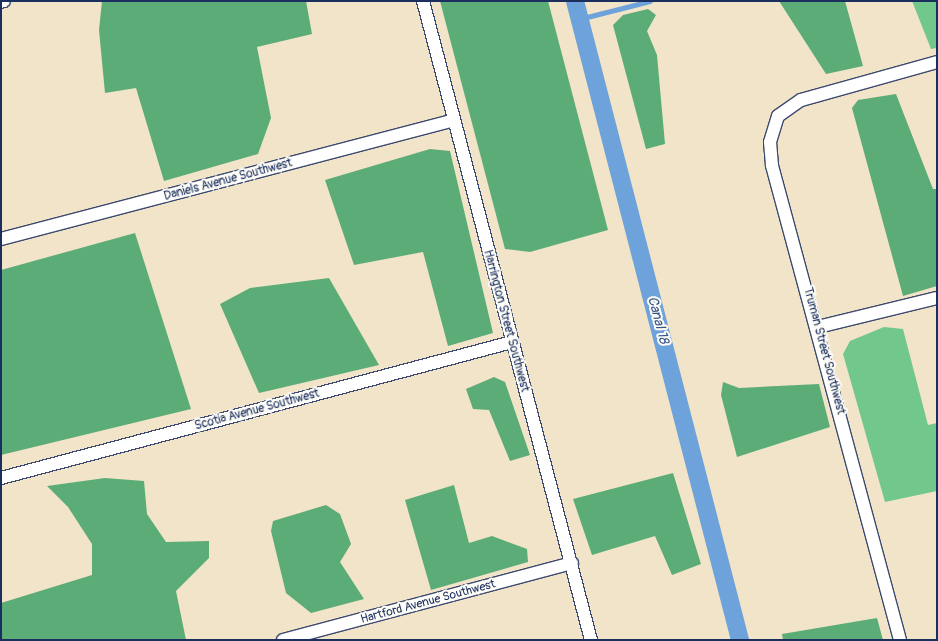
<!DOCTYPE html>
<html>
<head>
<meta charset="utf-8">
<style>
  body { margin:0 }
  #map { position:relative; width:938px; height:641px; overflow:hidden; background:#f2e4c8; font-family:Pangolin,sans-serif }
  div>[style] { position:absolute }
  .green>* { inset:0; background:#71c78c }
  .forest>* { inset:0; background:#5cac78 }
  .stream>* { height:5px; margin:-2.5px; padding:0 2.5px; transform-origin:2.5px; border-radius:2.5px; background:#6da2da }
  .canal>* { height:18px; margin:-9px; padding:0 9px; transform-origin:9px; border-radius:9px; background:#6da2da }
  .roads { filter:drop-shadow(1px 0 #3b4a6e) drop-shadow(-1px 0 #3b4a6e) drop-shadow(0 1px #3b4a6e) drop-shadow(0 -1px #3b4a6e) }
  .street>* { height:12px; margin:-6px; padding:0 6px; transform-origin:6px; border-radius:6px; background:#fff }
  span { translate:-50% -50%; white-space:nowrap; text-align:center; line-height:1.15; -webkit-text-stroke:4px #fdfcf7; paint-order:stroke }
  .street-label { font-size:12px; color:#1b2f5e }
  .water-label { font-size:14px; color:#385789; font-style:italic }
  .frame { position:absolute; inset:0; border:2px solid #1b2f5e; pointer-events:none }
</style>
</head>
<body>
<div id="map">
  <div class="green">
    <i style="clip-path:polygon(912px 1px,937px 1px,937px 48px,931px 49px)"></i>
    <i style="clip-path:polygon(884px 327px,903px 329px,928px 425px,937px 423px,937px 491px,885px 502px,843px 354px,850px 341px)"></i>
  </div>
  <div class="forest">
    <i style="clip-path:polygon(102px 1px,306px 1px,312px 34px,257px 47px,271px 118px,258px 154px,164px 181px,136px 88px,105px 93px,99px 30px)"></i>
    <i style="clip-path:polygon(440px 1px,548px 1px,608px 230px,530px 252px,505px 249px)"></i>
    <i style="clip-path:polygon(779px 1px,845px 1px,863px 66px,826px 74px)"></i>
    <i style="clip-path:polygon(648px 9px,656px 15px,647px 31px,657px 55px,665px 144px,646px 149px,613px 25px,623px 15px)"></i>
    <i style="clip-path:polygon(896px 94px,933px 189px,937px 189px,937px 286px,903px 296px,852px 108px,858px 100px)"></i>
    <i style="clip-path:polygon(430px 149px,450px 151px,493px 333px,448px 346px,423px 252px,354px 265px,325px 180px)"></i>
    <i style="clip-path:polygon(135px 233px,191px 409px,1px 455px,1px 270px)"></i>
    <i style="clip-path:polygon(329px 278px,379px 365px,259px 393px,220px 304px,250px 288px)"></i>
    <i style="clip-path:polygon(494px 377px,505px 382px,530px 455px,510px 461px,489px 410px,473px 409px,466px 389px)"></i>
    <i style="clip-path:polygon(723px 382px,739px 388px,819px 384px,830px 427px,737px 457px,721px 395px)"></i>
    <i style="clip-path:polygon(673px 473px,701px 564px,672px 575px,655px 536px,592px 555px,573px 499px)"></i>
    <i style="clip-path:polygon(105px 478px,144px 481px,147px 514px,166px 542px,209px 541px,209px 558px,176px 591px,186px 640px,1px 640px,1px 603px,92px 575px,92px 544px,68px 507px,47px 486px)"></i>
    <i style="clip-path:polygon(454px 485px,469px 543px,492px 536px,527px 549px,528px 562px,431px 590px,405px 500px)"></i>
    <i style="clip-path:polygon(326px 505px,340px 514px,351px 544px,340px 562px,364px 599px,311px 613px,286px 593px,271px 531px,273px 521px)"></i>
    <i style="clip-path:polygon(877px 618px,883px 640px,783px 640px,782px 634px)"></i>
  </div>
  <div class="stream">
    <i style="left:579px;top:19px;width:73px;rotate:-14.2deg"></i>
  </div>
  <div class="canal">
    <i style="left:575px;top:1px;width:660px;rotate:75.52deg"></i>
  </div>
  <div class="roads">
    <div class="street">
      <i style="left:423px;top:1px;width:661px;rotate:75.27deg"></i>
      <i style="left:1px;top:2px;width:3px;rotate:-18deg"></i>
      <i style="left:1px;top:239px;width:468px;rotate:-14.7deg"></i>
      <i style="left:818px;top:327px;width:122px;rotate:-13.7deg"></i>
      <i style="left:1px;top:478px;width:529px;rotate:-14.9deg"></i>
      <i style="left:283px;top:640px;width:299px;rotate:-14.9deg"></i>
      <i style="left:900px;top:640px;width:492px;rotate:-105.1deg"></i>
      <i style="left:772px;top:165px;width:23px;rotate:-95deg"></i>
      <i style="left:770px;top:142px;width:27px;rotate:-73deg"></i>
      <i style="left:778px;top:116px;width:28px;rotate:-35deg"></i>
      <i style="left:801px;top:100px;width:141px;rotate:-15.6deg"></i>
    </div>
  </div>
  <div class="street-label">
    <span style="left:228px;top:180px;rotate:-15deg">Daniels Avenue Southwest</span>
    <span style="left:506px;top:321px;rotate:75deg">Harrington Street Southwest</span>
    <span style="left:824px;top:351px;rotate:75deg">Truman Street Southwest</span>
    <span style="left:257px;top:410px;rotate:-15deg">Scotia Avenue Southwest</span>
    <span style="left:428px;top:602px;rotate:-15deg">Hartford Avenue Southwest</span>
  </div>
  <div class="water-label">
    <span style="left:658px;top:320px;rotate:75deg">Canal 18</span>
  </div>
  <div class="frame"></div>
</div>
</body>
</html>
